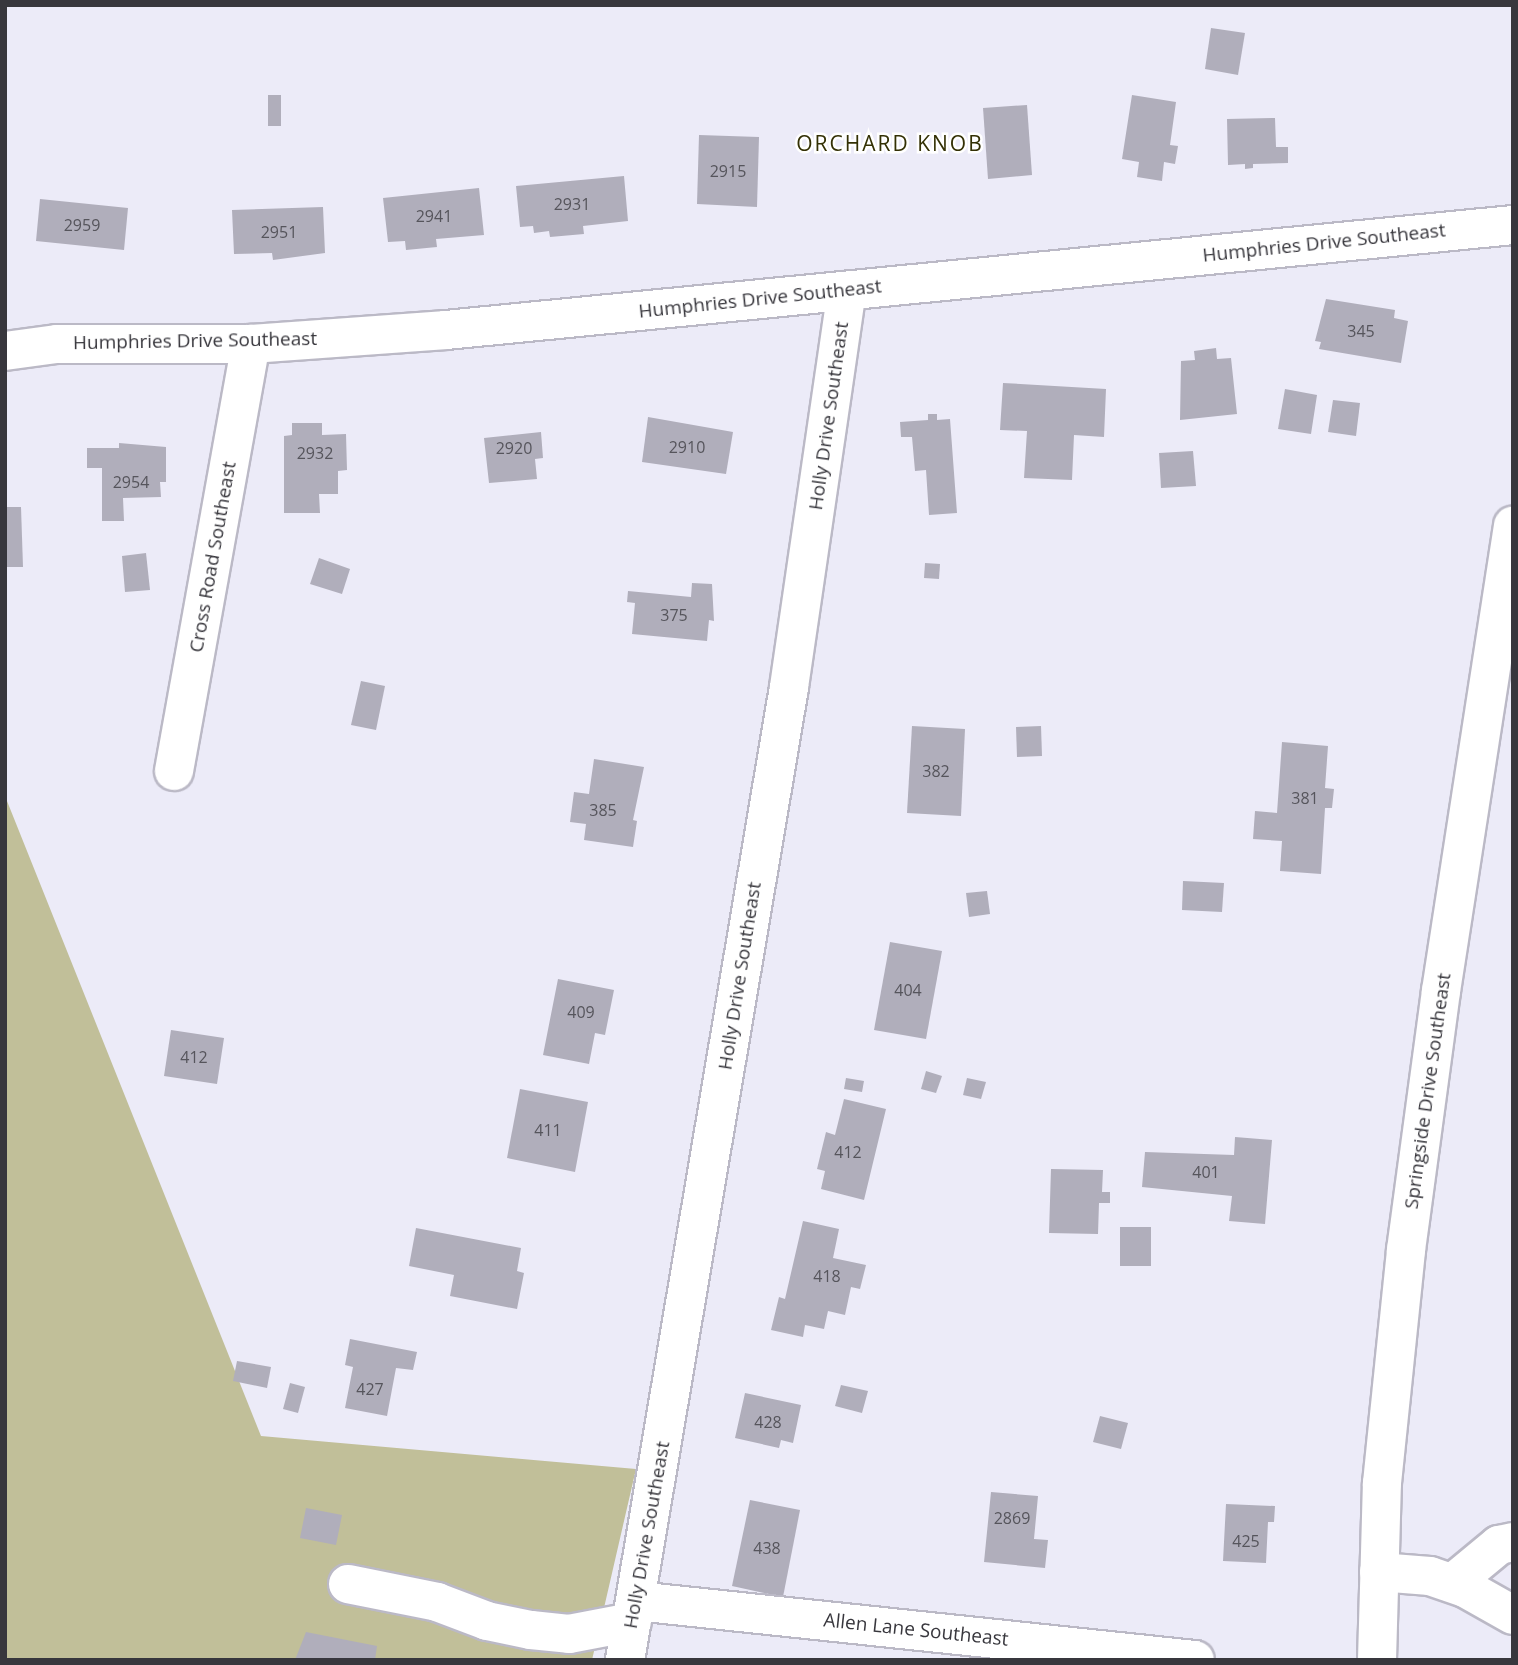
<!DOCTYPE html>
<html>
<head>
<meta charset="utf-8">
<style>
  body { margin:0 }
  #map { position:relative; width:1518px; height:1665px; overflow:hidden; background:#ecebf8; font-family:"Open Sans",sans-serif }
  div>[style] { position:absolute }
  .green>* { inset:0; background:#c1bf99 }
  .building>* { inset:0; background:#b0aebb }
  .roads { filter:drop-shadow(2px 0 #bbb9c6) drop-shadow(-2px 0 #bbb9c6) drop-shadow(0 2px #bbb9c6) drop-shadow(0 -2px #bbb9c6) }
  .minor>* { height:38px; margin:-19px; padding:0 19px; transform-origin:19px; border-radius:19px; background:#fff }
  span { translate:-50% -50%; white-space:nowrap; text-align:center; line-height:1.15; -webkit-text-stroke:5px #fff; paint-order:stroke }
  .number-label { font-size:16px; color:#56555c }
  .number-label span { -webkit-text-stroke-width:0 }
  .street-label { font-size:19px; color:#38373d }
  .neighbourhood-label { font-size:21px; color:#333005; letter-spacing:2px }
  .frame { position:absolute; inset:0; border:7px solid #38373d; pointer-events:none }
</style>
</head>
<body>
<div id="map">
  <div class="green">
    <i style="clip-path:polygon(5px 796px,261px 1436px,636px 1469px,592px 1660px,5px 1660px)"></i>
  </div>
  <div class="building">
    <i style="clip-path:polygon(1211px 28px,1245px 33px,1238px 75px,1205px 69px)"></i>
    <i style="clip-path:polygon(268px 95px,281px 95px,281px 126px,268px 126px)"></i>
    <i style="clip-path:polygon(1132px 95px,1176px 102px,1170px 145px,1178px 146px,1175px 164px,1164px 162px,1162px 181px,1137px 177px,1139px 162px,1122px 159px)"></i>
    <i style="clip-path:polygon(1027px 105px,1032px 175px,988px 179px,983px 108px)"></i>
    <i style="clip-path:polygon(1275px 118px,1276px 147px,1288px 147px,1288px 163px,1253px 164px,1253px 168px,1245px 169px,1245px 164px,1228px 165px,1227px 119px)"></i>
    <i style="clip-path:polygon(699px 135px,759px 137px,757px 207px,697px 204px)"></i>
    <i style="clip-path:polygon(624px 176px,628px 221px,583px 226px,584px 234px,550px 237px,549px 231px,534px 233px,533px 226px,520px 227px,516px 186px)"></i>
    <i style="clip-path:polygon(479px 188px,484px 235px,436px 239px,437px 247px,406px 250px,405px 241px,388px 242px,383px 198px)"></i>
    <i style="clip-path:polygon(40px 199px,128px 208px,124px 250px,36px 241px)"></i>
    <i style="clip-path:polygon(323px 207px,325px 253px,273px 260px,272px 253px,234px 254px,232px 210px)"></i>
    <i style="clip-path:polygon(1326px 299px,1395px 310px,1394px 318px,1408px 321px,1401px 363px,1319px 349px,1321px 342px,1315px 341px)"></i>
    <i style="clip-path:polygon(1216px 348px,1217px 359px,1231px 358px,1237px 414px,1180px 420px,1181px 361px,1195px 360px,1194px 351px)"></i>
    <i style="clip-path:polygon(1003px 383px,1106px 389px,1104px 437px,1074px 435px,1072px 480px,1024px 478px,1027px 431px,1000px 430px)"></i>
    <i style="clip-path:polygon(1285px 389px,1317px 395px,1311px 434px,1278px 429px)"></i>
    <i style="clip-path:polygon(1333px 400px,1360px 403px,1356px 436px,1328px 432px)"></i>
    <i style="clip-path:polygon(928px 414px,937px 414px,937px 420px,950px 419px,957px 513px,929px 515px,926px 470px,915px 471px,912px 437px,901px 437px,900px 422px,928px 420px)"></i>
    <i style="clip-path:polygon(648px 417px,733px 432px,726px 474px,642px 462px)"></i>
    <i style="clip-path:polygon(292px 423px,322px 423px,322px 435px,346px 434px,347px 470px,338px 471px,338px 494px,319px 494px,320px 513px,284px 513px,284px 436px,292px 435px)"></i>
    <i style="clip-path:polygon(541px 432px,543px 458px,535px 459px,537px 479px,489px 483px,484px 438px)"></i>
    <i style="clip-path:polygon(119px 443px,166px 447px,166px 482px,160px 482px,161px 497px,123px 498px,124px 521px,102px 521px,102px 468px,87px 468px,87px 448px,119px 448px)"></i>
    <i style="clip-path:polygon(1193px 451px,1196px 486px,1161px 488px,1159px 453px)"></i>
    <i style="clip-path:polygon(5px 507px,21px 507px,23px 567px,5px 567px)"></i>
    <i style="clip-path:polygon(146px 553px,150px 590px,125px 592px,122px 556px)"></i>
    <i style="clip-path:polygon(319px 558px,350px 569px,342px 594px,310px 584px)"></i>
    <i style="clip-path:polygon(925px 563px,940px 564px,939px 579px,924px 578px)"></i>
    <i style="clip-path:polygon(692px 583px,712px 584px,714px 621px,709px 620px,707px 641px,632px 634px,635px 603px,627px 602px,628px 591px,691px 597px)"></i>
    <i style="clip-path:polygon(361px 681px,385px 686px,376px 730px,351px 725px)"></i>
    <i style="clip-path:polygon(912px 726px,965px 729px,961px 816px,907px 813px)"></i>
    <i style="clip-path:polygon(1041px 726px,1042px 756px,1017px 757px,1016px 727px)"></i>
    <i style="clip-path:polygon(1282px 742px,1328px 746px,1325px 788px,1334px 789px,1332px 808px,1325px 808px,1321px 874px,1280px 871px,1282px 841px,1253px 839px,1255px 811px,1277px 813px)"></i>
    <i style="clip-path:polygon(594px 759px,644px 767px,633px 820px,637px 821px,633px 847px,584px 840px,586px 824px,570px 822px,574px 792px,589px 794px)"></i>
    <i style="clip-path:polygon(1183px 881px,1224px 883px,1222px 912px,1182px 910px)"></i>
    <i style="clip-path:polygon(987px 891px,990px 914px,969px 917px,966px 893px)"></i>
    <i style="clip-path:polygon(890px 942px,942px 951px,926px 1039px,874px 1030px)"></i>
    <i style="clip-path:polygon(558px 979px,614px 990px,605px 1035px,595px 1033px,589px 1064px,543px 1055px)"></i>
    <i style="clip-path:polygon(171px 1030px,224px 1038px,217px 1084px,164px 1076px)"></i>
    <i style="clip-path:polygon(926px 1071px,942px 1076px,936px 1093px,921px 1089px)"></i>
    <i style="clip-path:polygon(846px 1078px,864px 1081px,862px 1092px,844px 1089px)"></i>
    <i style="clip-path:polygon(967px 1078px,986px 1082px,981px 1099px,963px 1095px)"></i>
    <i style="clip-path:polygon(520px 1089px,588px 1102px,575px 1172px,507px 1158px)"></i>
    <i style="clip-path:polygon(844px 1099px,886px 1109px,864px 1200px,821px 1189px,825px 1171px,817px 1169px,826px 1132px,835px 1135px)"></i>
    <i style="clip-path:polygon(1235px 1137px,1272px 1140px,1265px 1224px,1229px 1221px,1232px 1196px,1142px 1187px,1145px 1152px,1234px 1155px)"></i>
    <i style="clip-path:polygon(1051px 1169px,1103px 1170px,1102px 1192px,1110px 1192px,1110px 1203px,1099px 1203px,1098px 1234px,1049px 1233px)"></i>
    <i style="clip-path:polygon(803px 1221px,839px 1229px,833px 1258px,866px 1265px,860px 1289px,851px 1287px,845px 1315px,828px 1311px,824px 1329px,805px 1325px,803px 1337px,771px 1330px,779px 1297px,785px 1299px)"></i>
    <i style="clip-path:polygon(1120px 1227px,1151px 1227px,1151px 1266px,1120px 1266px)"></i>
    <i style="clip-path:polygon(416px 1228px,521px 1248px,517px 1271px,524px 1273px,517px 1309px,450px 1296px,454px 1275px,409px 1266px)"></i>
    <i style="clip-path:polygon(350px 1339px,417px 1352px,413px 1370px,396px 1368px,387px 1416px,345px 1408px,353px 1367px,345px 1365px)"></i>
    <i style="clip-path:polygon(237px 1361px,271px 1367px,267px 1388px,233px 1381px)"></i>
    <i style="clip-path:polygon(290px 1383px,305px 1387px,298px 1413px,283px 1409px)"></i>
    <i style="clip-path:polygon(841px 1385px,868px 1391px,862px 1413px,835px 1406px)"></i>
    <i style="clip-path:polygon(745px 1393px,801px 1405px,793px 1443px,781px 1440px,779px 1448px,735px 1438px)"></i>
    <i style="clip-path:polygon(1100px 1416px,1128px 1423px,1121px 1449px,1093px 1442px)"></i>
    <i style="clip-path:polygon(991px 1492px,1038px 1496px,1034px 1539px,1048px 1540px,1045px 1568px,984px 1562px)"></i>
    <i style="clip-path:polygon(750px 1500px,800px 1510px,783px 1597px,732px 1586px)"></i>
    <i style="clip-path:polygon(1226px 1504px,1275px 1506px,1274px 1522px,1268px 1522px,1266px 1563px,1223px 1561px)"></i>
    <i style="clip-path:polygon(306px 1508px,342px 1515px,336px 1545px,300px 1538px)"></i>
    <i style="clip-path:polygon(306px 1632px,377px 1646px,375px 1660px,295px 1660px)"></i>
  </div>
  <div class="roads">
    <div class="minor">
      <i style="left:5px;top:351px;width:52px;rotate:-7.7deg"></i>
      <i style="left:57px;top:344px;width:194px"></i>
      <i style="left:251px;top:344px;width:196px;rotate:-4.1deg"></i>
      <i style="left:446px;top:330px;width:1072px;rotate:-5.62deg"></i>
      <i style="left:174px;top:771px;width:434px;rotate:-79.8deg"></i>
      <i style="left:1379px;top:1572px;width:51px;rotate:4.5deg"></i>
      <i style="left:1430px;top:1576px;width:37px;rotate:19deg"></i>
      <i style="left:1465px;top:1588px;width:55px;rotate:29.4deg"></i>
      <i style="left:1453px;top:1583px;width:60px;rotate:-39.6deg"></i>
      <i style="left:1499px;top:1545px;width:14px;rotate:-12deg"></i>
      <i style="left:348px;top:1584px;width:91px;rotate:11.4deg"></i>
      <i style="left:437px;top:1602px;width:53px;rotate:20.8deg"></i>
      <i style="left:487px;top:1621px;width:45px;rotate:11.6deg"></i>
      <i style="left:531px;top:1630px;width:38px;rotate:6deg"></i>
      <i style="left:569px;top:1634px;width:64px;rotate:-10.8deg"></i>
      <i style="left:636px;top:1601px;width:562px;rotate:6.03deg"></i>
      <i style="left:625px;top:1660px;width:987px;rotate:-80.43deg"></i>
      <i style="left:789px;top:687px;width:400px;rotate:-81.7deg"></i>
      <i style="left:1377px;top:1660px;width:177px;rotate:-88.4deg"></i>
      <i style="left:1382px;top:1483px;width:234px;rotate:-84.1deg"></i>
      <i style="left:1406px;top:1250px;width:261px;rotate:-82.3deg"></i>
      <i style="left:1441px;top:991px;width:471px;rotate:-81.2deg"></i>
    </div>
  </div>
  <div class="number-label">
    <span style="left:728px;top:171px">2915</span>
    <span style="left:572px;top:204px">2931</span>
    <span style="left:434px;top:216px">2941</span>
    <span style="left:82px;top:225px">2959</span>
    <span style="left:279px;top:232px">2951</span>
    <span style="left:1361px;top:331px">345</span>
    <span style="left:687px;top:447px">2910</span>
    <span style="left:514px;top:448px">2920</span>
    <span style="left:315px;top:453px">2932</span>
    <span style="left:131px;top:482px">2954</span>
    <span style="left:674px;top:615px">375</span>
    <span style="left:936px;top:771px">382</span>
    <span style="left:1305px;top:798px">381</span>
    <span style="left:603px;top:810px">385</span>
    <span style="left:908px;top:990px">404</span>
    <span style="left:581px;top:1012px">409</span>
    <span style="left:194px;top:1057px">412</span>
    <span style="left:548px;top:1130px">411</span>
    <span style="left:848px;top:1152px">412</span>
    <span style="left:1206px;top:1172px">401</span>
    <span style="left:827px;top:1276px">418</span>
    <span style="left:370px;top:1389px">427</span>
    <span style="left:768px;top:1422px">428</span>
    <span style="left:1012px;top:1518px">2869</span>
    <span style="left:1246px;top:1541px">425</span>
    <span style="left:767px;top:1548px">438</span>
  </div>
  <div class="street-label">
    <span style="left:1324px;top:243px;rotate:-6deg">Humphries Drive Southeast</span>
    <span style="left:760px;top:299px;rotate:-6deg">Humphries Drive Southeast</span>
    <span style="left:195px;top:341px;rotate:-1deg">Humphries Drive Southeast</span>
    <span style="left:829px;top:416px;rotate:-82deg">Holly Drive Southeast</span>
    <span style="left:213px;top:557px;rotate:-80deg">Cross Road Southeast</span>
    <span style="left:740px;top:976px;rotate:-81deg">Holly Drive Southeast</span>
    <span style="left:1428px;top:1091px;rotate:-82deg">Springside Drive Southeast</span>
    <span style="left:647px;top:1535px;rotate:-80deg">Holly Drive Southeast</span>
    <span style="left:916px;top:1630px;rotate:6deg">Allen Lane Southeast</span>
  </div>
  <div class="neighbourhood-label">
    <span style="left:890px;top:143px">ORCHARD KNOB</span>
  </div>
  <div class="frame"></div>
</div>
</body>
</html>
